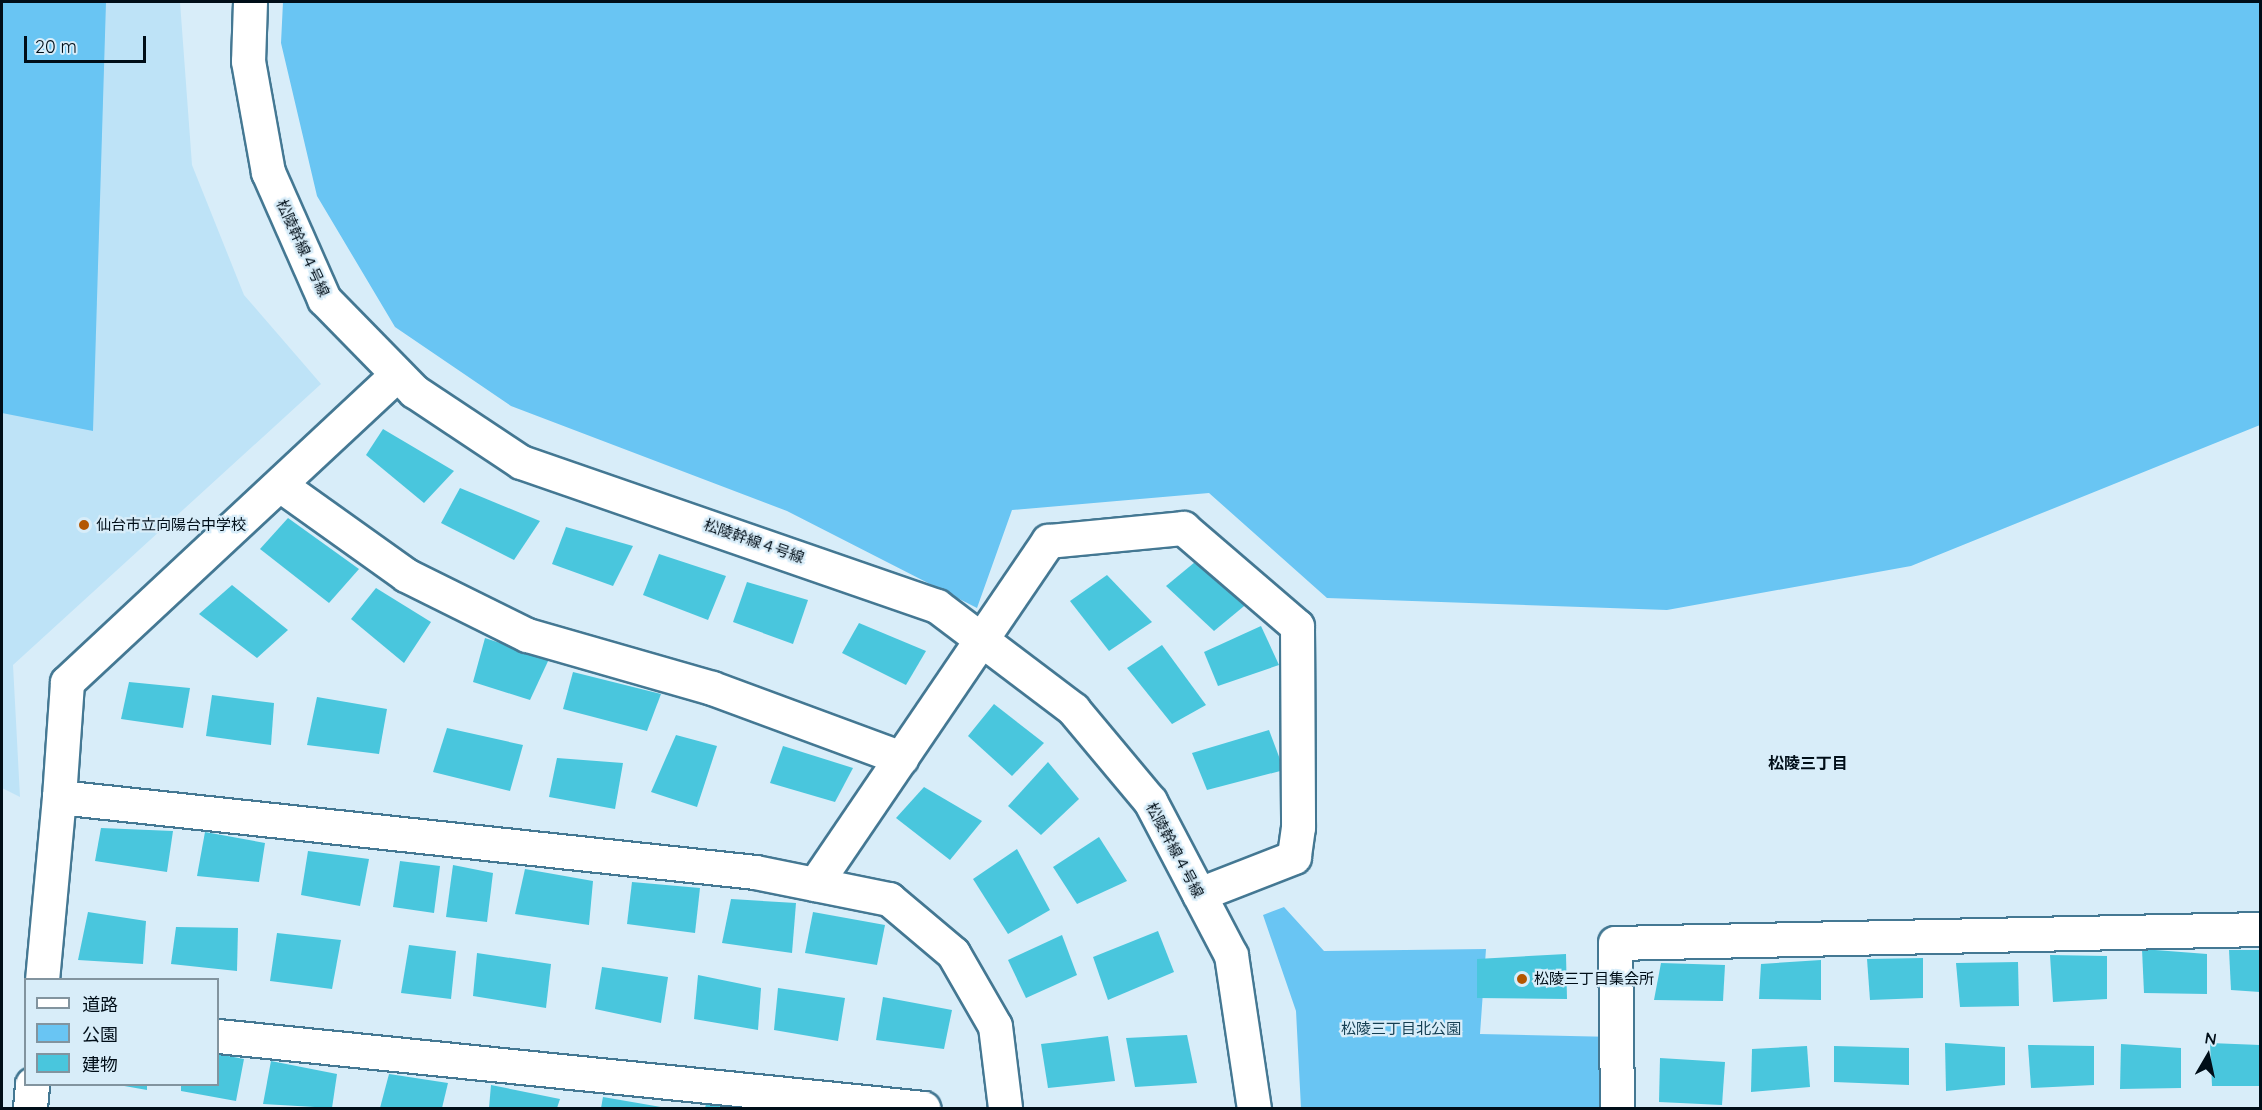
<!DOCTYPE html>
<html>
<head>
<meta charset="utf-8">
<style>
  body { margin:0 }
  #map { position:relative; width:2262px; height:1110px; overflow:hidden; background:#d8edf9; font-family:Quicksand,"Noto Sans JP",sans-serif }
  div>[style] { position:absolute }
  .built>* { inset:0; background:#bee3f7 }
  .green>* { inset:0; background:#69c5f3 }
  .building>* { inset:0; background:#49c6dd }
  .roads { filter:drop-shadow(2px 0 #447893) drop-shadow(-2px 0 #447893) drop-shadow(0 2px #447893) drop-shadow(0 -2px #447893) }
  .minor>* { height:33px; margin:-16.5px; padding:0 16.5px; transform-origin:16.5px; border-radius:16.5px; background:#fff }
  .tertiary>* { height:33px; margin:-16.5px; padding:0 16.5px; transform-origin:16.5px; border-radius:16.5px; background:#fff }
  .dots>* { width:16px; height:16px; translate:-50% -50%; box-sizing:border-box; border:3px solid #d8edf9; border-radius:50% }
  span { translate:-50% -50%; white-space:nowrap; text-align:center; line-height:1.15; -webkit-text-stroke:4.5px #d8edf9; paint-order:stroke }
  .street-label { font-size:15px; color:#000e18 }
  .poi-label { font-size:15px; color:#000e18 }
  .left { translate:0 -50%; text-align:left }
  .park-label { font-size:15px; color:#143e52 }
  .neighbourhood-label { font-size:16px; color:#000e18; font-weight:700 }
  .frame { position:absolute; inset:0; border:3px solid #000e18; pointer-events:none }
  .legend { position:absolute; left:24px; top:978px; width:195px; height:108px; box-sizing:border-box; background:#d8edf9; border:2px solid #82949f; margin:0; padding:8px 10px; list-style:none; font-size:18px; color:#000e18 }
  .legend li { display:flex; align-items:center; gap:12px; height:30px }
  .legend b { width:30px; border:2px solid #82949f }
  .north { position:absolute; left:2178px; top:1026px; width:60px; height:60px; -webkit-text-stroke:4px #d8edf9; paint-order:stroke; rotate:9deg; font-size:16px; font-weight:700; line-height:24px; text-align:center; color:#000e18 }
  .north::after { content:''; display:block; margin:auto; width:21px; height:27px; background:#000e18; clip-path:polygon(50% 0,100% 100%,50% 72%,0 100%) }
  .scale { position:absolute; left:24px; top:36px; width:122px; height:27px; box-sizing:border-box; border:3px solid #000e18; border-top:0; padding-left:8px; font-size:18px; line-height:21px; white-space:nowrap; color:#000e18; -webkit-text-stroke:4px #d8edf9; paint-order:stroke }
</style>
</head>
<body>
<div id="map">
  <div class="built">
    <i style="clip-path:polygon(2px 2px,180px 2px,192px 165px,244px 295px,321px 384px,13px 665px,20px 797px,2px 788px)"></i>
  </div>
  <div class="green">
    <i style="clip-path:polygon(2px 2px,106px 2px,93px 431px,2px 413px)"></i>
    <i style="clip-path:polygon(283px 2px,2260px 2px,2260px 425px,1911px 566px,1667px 610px,1327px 598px,1209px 493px,1012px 510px,977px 608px,787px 511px,511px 406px,395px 327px,317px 196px,281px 43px)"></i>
    <i style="clip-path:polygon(1284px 907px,1324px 951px,1486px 949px,1480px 1034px,1616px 1037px,1617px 1108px,1301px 1108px,1296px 1011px,1263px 915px)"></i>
  </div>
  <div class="building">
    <i style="clip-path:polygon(383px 429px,454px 471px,424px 503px,366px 455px)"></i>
    <i style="clip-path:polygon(460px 488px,540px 521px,514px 560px,441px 523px)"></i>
    <i style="clip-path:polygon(288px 518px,359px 569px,329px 603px,260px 549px)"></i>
    <i style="clip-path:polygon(566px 527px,633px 546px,613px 586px,552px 564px)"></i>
    <i style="clip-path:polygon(659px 554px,726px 576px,708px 620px,643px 595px)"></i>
    <i style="clip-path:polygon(1195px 562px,1249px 602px,1214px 631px,1166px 586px)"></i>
    <i style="clip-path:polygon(1107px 575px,1152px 622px,1109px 651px,1070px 601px)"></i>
    <i style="clip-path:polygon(747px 582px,808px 600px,793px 644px,733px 622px)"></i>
    <i style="clip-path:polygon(232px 585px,288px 630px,257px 658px,199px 614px)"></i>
    <i style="clip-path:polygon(376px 588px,431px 622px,404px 663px,351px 619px)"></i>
    <i style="clip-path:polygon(859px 623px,926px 651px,906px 685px,842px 653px)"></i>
    <i style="clip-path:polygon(1261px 626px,1279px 665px,1218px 686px,1204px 652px)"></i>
    <i style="clip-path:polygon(485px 638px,549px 659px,530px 700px,473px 682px)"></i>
    <i style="clip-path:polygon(1162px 645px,1206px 705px,1172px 724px,1127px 668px)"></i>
    <i style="clip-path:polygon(573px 672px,661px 694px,647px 731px,563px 709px)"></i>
    <i style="clip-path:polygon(129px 682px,190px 688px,183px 728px,121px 719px)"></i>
    <i style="clip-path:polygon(212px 695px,274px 703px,271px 745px,206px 736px)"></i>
    <i style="clip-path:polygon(317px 697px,387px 709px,379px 754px,307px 745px)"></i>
    <i style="clip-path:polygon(994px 704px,1044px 743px,1012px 776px,968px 736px)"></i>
    <i style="clip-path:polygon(447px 728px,523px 745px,510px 791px,433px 772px)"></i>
    <i style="clip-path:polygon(1269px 730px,1284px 770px,1207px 790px,1192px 753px)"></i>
    <i style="clip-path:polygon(676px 735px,717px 746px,697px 807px,651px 792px)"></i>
    <i style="clip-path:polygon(783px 746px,853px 768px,835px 802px,770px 783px)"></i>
    <i style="clip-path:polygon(557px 758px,623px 763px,615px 809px,549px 797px)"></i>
    <i style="clip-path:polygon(1048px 762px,1079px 799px,1041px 835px,1008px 806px)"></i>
    <i style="clip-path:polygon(924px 787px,982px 821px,950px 860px,896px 818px)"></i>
    <i style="clip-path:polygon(101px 828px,173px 831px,167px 872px,95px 861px)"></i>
    <i style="clip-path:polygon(205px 832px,265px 843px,259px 882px,197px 876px)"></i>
    <i style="clip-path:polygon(1099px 837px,1127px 881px,1077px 904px,1053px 867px)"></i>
    <i style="clip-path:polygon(1017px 849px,1050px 910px,1008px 934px,973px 879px)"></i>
    <i style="clip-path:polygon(308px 851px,369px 859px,360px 906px,301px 895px)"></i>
    <i style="clip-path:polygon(400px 861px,440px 866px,434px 913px,393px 907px)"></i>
    <i style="clip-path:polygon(453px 865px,493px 873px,487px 922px,446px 917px)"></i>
    <i style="clip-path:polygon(525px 869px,593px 881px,589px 925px,515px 914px)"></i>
    <i style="clip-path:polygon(632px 882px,700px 888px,695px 933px,627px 924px)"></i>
    <i style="clip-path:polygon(731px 899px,796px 903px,792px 953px,722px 943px)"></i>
    <i style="clip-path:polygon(88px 912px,146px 921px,143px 964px,78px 960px)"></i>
    <i style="clip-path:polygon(813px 912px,885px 925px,877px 965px,805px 953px)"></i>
    <i style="clip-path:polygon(176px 927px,238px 928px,237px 971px,171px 964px)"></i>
    <i style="clip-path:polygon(1158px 931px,1174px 972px,1108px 1000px,1093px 957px)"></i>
    <i style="clip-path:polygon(277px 933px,341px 940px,332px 989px,270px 981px)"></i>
    <i style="clip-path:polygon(1062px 935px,1077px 975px,1026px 998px,1008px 960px)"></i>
    <i style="clip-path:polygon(409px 945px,456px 951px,451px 999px,401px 993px)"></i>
    <i style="clip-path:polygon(2142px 949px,2207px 954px,2207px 994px,2144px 993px)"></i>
    <i style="clip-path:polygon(2229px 950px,2260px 950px,2260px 992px,2231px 990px)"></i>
    <i style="clip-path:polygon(477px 953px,551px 964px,546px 1008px,473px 996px)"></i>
    <i style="clip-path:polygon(1566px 954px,1567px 999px,1477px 998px,1477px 959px)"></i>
    <i style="clip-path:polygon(2050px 955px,2107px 956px,2107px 999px,2053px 1002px)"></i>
    <i style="clip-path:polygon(1923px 958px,1923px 998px,1870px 1000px,1867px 959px)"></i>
    <i style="clip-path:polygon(1821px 960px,1821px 1000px,1759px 999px,1761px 964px)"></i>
    <i style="clip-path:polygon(2018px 962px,2019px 1006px,1960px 1007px,1956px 963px)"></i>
    <i style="clip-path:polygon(1661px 963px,1725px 965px,1723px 1001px,1654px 1000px)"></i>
    <i style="clip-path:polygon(602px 967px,668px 977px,661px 1023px,595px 1009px)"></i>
    <i style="clip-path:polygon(698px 975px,761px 988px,758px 1030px,694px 1019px)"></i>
    <i style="clip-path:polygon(778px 988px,845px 998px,838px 1041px,774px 1030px)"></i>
    <i style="clip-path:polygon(883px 997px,952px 1010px,944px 1049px,876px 1040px)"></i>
    <i style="clip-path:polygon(1187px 1035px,1197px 1083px,1135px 1087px,1126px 1038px)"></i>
    <i style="clip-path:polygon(1108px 1036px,1115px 1081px,1048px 1088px,1041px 1044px)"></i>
    <i style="clip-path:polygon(1945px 1043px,2005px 1047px,2005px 1085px,1946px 1091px)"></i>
    <i style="clip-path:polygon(2210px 1043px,2260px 1045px,2260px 1086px,2212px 1086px)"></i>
    <i style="clip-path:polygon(2121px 1044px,2181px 1048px,2181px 1088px,2120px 1089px)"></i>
    <i style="clip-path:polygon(2028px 1045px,2094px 1046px,2094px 1085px,2031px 1088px)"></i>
    <i style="clip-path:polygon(1807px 1046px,1810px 1087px,1751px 1092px,1752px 1049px)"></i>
    <i style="clip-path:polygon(1834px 1046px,1909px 1048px,1909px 1085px,1834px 1082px)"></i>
    <i style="clip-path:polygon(218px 1054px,244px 1059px,236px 1101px,181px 1091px,181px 1084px,218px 1084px)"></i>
    <i style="clip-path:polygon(1660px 1058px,1725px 1062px,1722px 1105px,1659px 1102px)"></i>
    <i style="clip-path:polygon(271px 1061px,337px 1074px,332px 1108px,263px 1104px)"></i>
    <i style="clip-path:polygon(389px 1074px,448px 1083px,442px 1108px,380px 1108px)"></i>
    <i style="clip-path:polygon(113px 1084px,147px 1084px,147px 1090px)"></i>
    <i style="clip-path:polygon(491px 1085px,560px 1099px,557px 1108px,489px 1108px)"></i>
    <i style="clip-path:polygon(603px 1097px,661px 1107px,661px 1108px,601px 1108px)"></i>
    <i style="clip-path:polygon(706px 1104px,725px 1107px,724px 1108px,705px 1108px)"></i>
  </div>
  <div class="roads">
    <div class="minor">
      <i style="left:280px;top:485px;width:155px;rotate:35.5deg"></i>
      <i style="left:406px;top:575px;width:135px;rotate:26.4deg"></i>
      <i style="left:527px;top:635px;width:192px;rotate:16deg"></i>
      <i style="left:712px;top:688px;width:202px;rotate:20.3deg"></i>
      <i style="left:59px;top:797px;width:115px;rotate:-86deg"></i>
      <i style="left:67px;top:682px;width:451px;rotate:-43deg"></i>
      <i style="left:815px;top:884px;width:415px;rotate:-55.8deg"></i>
      <i style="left:1048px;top:541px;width:136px;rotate:-5.5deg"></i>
      <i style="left:1183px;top:528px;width:150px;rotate:40.7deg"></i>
      <i style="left:1297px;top:626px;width:201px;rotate:89.7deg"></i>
      <i style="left:1298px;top:827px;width:30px;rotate:98deg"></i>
      <i style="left:1294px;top:857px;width:102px;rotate:158.7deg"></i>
      <i style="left:42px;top:980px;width:184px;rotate:-84.7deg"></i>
      <i style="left:59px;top:797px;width:700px;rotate:6.15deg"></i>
      <i style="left:755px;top:872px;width:137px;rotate:11.4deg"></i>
      <i style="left:889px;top:899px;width:84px;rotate:40.2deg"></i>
      <i style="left:953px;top:953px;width:84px;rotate:60.1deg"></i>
      <i style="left:995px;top:1026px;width:83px;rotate:83deg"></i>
      <i style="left:218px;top:1036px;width:709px;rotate:5.83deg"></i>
      <i style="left:30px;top:1108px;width:24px;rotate:-85deg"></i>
      <i style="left:1617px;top:1108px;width:165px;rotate:-90.7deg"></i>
      <i style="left:1615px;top:943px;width:645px;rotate:-1.24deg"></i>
    </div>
    <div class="tertiary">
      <i style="left:250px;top:2px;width:59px;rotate:91.9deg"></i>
      <i style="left:248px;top:61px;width:113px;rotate:79.8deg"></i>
      <i style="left:268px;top:172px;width:139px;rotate:66.2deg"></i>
      <i style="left:324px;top:299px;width:129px;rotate:45.6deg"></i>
      <i style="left:414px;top:391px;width:128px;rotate:33.6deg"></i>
      <i style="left:521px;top:462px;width:440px;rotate:19.1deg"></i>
      <i style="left:937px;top:606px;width:171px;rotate:37.1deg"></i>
      <i style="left:1073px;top:709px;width:120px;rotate:50.1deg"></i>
      <i style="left:1150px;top:801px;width:174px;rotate:62.3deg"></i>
      <i style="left:1231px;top:955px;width:155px;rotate:81.5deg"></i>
    </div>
  </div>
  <div class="dots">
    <i style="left:84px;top:525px;background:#b35600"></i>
    <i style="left:1522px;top:979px;background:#b35600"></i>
  </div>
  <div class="street-label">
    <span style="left:303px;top:248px;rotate:65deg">松陵幹線４号線</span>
    <span style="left:754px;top:541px;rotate:19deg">松陵幹線４号線</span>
    <span style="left:1175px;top:850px;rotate:62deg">松陵幹線４号線</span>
  </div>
  <div class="poi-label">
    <span class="left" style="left:96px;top:525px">仙台市立向陽台中学校</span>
    <span class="left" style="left:1534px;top:979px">松陵三丁目集会所</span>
  </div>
  <div class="park-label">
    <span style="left:1401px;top:1029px">松陵三丁目北公園</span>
  </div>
  <div class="neighbourhood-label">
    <span style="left:1808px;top:763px">松陵三丁目</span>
  </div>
  <div class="frame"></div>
  <ul class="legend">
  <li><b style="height:8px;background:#fff"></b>道路</li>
  <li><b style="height:16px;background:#69c5f3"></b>公園</li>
  <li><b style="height:16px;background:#49c6dd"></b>建物</li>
  </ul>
  <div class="north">N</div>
  <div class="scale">20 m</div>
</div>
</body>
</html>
